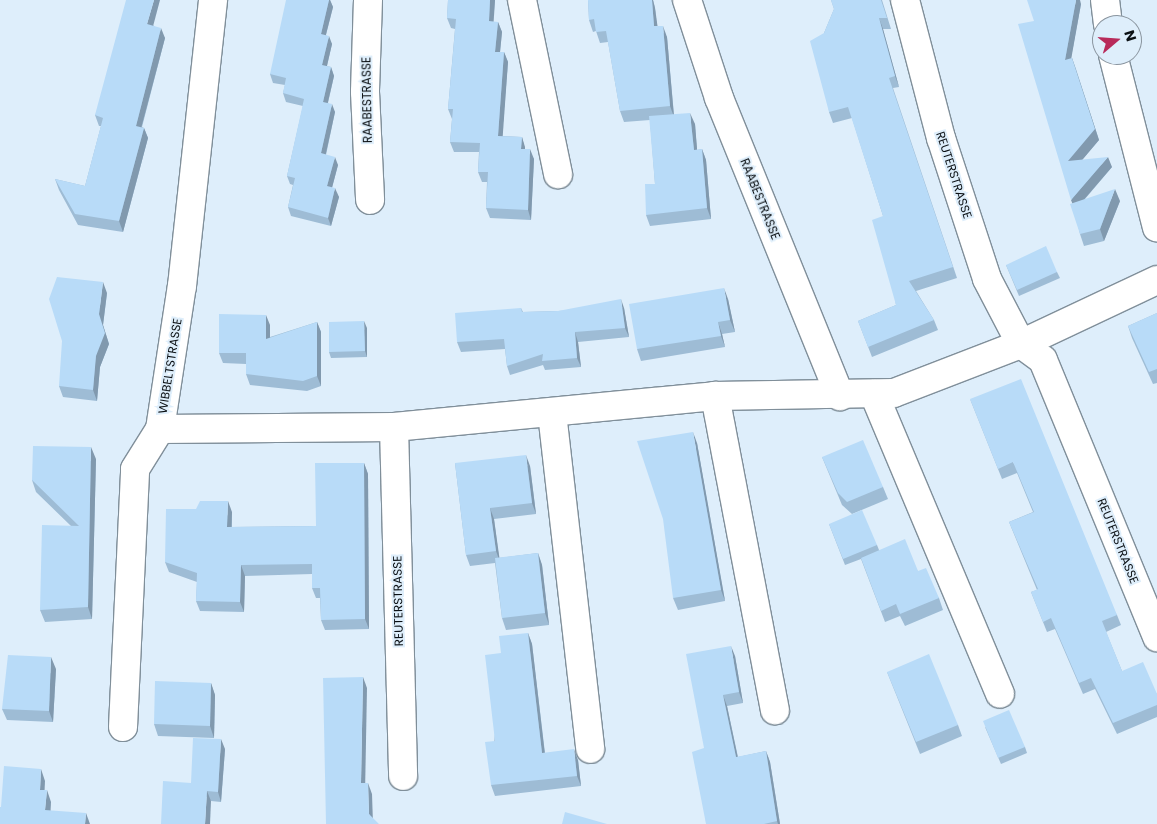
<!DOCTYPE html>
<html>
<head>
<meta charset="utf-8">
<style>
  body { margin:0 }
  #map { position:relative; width:1157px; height:824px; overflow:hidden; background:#deeefb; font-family:Poppins,sans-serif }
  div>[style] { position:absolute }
  .roads { filter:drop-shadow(1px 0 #808f9a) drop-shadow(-1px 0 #808f9a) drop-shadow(0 1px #808f9a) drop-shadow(0 -1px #808f9a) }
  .minor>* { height:28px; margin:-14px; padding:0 14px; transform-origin:14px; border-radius:14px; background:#fff }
  .wall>* { inset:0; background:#9ebcd5 }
  .shaded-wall>* { inset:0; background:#8199ae }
  .building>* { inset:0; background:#b8dbf8 }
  span { translate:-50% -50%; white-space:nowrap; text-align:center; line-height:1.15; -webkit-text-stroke:4px #deeefb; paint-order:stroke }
  .street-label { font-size:12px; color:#0b1014 }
  .north { position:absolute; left:1092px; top:15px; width:50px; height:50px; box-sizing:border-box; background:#deeefb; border:1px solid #8a959f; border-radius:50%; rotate:72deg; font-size:14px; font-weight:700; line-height:20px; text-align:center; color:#0b1014 }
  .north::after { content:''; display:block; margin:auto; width:18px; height:22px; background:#b82a5a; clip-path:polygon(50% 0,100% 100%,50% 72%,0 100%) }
</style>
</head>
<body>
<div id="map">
  <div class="roads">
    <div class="minor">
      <i style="left:368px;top:0;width:92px;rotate:91.9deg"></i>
      <i style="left:365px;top:92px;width:108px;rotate:87.3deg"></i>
      <i style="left:522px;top:0;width:178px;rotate:78.3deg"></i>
      <i style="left:687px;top:0;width:103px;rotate:71.9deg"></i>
      <i style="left:719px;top:98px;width:322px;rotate:67.9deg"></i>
      <i style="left:905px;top:0;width:143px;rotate:75.4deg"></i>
      <i style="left:941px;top:138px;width:148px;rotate:71.9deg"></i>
      <i style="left:987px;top:279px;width:73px;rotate:62.4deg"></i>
      <i style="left:1021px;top:344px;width:27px;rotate:36deg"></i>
      <i style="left:1043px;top:360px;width:300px;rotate:67.6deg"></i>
      <i style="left:1105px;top:0;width:25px;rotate:83deg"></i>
      <i style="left:1113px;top:55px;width:178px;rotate:75.7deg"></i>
      <i style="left:874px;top:394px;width:325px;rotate:67.2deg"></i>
      <i style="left:715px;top:396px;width:320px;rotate:79.2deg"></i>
      <i style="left:552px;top:413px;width:338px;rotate:83.5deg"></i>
      <i style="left:394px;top:427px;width:349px;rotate:88.5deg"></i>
      <i style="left:160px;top:429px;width:234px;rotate:-0.5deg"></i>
      <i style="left:394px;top:427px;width:322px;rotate:-5.5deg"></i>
      <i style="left:715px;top:396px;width:179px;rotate:-1deg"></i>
      <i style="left:894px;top:393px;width:136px;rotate:-21.1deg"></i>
      <i style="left:1021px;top:344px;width:150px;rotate:-25.2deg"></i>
      <i style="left:123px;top:727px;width:258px;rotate:-87.3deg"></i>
      <i style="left:135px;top:469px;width:47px;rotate:-58deg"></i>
      <i style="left:160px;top:429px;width:145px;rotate:-81.3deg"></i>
      <i style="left:182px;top:286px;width:288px;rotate:-83.8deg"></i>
    </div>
  </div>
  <div class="wall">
    <i style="clip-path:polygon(329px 0,330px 0,333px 7px,326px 35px,332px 44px,327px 66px,331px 67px,334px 76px,328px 103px,335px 112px,326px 155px,338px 165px,332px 188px,339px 197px,331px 226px,291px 216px,288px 207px,293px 185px,290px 184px,287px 176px,303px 106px,286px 102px,283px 93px,285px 85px,273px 83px,270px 74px)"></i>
    <i style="clip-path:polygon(448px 0,495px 0,493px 22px,498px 22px,502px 32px,500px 52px,504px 52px,508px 62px,502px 136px,522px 137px,525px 149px,534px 159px,531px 220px,490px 218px,486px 208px,487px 182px,482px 182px,478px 172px,479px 152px,454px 152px,450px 142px,452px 119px,448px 109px,455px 29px,451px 28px,447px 18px)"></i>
    <i style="clip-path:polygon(588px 0,653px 0,655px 8px,657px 26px,667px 37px,674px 115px,695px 124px,697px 150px,702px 149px,706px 160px,711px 219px,650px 226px,646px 215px,655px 184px,650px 120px,624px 122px,620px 111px,608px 42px,600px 43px,596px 31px,593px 32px,589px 20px)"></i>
    <i style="clip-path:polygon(831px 0,882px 0,891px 29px,883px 29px,899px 87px,893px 88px,957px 278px,916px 291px,934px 320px,938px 330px,872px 357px,858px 321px,896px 305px,883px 216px,852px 118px,833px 123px,829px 112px,824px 33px,834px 9px)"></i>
    <i style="clip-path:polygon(1081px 4px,1071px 58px,1072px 58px,1076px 69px,1099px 140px,1082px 160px,1112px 167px,1085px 199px,1120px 201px,1104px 241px,1084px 246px,1080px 234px,1073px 203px,1034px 21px)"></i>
    <i style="clip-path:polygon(153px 25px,165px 38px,142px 127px,144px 128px,148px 138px,123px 232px,78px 225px,59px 190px,55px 179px,85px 186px,101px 126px,99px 126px,95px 115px)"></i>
    <i style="clip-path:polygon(1006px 265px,1057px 272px,1060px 278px,1019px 296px)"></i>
    <i style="clip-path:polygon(107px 293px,103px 325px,109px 344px,100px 367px,97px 401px,63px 397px,59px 386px)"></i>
    <i style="clip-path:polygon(728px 299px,735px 332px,722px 334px,725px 347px,641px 361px,637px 349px)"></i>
    <i style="clip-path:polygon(521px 308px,523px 312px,558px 311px,624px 308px,629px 337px,578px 342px,581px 367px,545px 370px,543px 365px,510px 375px,507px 366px,505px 349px,461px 352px,457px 342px)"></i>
    <i style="clip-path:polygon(1157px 313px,1157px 383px,1153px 384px,1132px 338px,1128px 326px)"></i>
    <i style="clip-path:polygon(317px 322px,321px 332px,321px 386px,307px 391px,250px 385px,246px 374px,246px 364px,223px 363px,219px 353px,270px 325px,270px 337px)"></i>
    <i style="clip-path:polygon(367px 328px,367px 357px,331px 358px,329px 352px)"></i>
    <i style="clip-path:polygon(970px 399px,1117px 615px,1121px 625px,1106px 632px,1122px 671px,1157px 694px,1157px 717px,1117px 734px,1095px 689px,1083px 694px,1055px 629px,1047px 632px,1031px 592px,1037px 590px,1009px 522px,1033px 512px,1017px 473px,1002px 479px)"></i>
    <i style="clip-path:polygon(697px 443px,725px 601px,678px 610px,673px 598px)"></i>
    <i style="clip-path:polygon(822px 457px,883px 487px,888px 499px,852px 514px,842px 505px)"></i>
    <i style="clip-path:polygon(96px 459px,92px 619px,45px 622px,40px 610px,71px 526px,36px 492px,32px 480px)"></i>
    <i style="clip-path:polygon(364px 463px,368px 474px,369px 629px,325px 630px,321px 620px,320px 598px,316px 598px,312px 588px,312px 574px,245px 576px,244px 612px,200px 611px,196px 601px,197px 582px,169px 572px,165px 562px,232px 512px,232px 527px,316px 526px)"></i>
    <i style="clip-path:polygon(455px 463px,530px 466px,536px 514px,494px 519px,499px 558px,538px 553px,542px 565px,549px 625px,506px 630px,502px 618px,495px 563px,470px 566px,466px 555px)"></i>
    <i style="clip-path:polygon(829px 524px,877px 545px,879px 550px,918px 571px,939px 598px,943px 610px,905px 626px,900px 616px,885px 622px,861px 559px,845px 565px)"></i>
    <i style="clip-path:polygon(528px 633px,532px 644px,545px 753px,578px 760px,581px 786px,495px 796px,491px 785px,501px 653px)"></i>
    <i style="clip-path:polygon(735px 656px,743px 703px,727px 706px,738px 757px,766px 751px,770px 762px,780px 824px,706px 824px,704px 748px)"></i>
    <i style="clip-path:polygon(56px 669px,53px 722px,7px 720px,2px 709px)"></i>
    <i style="clip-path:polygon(887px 672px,958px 725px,962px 736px,920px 754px)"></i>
    <i style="clip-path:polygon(211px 683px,215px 695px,214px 738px,158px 736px,154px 724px)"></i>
    <i style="clip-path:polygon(985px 727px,1025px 747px,1027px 753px,1001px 764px)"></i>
    <i style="clip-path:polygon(225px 749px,221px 802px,211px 801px,191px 783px)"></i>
  </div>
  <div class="shaded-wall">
    <i style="clip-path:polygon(154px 0,160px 0,151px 34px,147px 24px)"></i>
    <i style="clip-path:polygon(329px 0,330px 0,333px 7px,324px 42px,321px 34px)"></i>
    <i style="clip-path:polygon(490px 0,495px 0,493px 31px,489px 21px)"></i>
    <i style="clip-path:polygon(652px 0,653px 0,655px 8px,659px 37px,654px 26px)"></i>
    <i style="clip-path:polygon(1076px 0,1080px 0,1081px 4px,1069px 71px,1065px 60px)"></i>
    <i style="clip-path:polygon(879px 18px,883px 29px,899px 87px,895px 76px)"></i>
    <i style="clip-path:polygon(498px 22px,502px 32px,499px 62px,495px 52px)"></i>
    <i style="clip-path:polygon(663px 26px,667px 37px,674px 117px,670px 106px)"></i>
    <i style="clip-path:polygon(161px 28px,165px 38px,139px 136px,136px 126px)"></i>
    <i style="clip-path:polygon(329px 36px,332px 44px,325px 74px,322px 65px)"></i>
    <i style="clip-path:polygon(504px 52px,508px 62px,502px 146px,498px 136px)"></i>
    <i style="clip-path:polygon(1072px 58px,1099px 140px,1072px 172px,1068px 161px)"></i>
    <i style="clip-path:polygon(331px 67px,334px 76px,326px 110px,323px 102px)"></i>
    <i style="clip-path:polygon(332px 104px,335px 112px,324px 162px,321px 153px)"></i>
    <i style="clip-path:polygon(690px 113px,695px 124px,698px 161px,694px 150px)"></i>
    <i style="clip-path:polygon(144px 128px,148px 138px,123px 232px,119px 221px)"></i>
    <i style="clip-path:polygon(522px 137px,525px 147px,525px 159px,521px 149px)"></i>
    <i style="clip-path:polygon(530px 149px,534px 159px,531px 220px,528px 210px)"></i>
    <i style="clip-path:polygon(702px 149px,706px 160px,711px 219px,707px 208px)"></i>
    <i style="clip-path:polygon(335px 157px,338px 165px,330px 195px,327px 186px)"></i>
    <i style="clip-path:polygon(1108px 157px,1112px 167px,1075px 210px,1071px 200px)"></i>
    <i style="clip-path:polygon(335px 188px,339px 197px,331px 226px,328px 218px)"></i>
    <i style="clip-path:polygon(1115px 189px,1120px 201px,1104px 241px,1100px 229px)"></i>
    <i style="clip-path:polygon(103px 282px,107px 293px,103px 325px,109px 344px,100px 367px,97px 401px,93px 390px,99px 314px)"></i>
    <i style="clip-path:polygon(724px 288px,728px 299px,735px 332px,730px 320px)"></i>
    <i style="clip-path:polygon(621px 299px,624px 308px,629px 337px,625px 328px)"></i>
    <i style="clip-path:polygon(266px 315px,270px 325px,270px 349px,266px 339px)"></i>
    <i style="clip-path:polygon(364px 321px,367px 328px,367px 357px,365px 351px)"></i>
    <i style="clip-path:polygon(317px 322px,321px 332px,321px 386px,317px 376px)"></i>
    <i style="clip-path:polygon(718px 322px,722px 334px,725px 347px,721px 336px)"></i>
    <i style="clip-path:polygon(575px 332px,578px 342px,581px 367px,577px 358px)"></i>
    <i style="clip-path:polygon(693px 432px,697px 443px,725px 601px,721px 590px)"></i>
    <i style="clip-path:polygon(91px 447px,96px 459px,92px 619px,88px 607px)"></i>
    <i style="clip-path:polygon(526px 455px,530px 466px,536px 514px,532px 503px)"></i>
    <i style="clip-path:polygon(364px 463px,368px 474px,369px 629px,365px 619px)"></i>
    <i style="clip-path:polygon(228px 501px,232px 512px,231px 537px,227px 527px)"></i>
    <i style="clip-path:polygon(490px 508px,494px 519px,500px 562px,496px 551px)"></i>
    <i style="clip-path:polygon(538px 553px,542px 565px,549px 625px,545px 613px)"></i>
    <i style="clip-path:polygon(241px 565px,245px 576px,244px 612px,240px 602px)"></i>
    <i style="clip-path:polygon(528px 633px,532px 644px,546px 764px,542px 753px)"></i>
    <i style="clip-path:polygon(731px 646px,735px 656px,743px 703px,739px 692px)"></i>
    <i style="clip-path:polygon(51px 657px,56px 669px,53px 722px,49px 711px)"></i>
    <i style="clip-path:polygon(363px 677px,367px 688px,365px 794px,361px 783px)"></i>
    <i style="clip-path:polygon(211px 683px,215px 695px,214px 738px,210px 726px)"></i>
    <i style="clip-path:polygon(723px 695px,727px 706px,740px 768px,736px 757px)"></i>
    <i style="clip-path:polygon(221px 739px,225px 749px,221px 802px,218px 792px)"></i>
    <i style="clip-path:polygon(574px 749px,578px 760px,581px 786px,577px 776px)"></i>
    <i style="clip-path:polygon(766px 751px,770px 762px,780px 824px,778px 824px,777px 821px)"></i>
    <i style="clip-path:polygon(41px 769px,45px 781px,44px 802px,40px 790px)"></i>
    <i style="clip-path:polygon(368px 783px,372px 794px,373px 824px,369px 814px)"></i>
    <i style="clip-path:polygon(47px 790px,51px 802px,50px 822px,45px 810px)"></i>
    <i style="clip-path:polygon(207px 791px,211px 801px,210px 824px,205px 824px)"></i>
    <i style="clip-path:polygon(86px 813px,90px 824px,85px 824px)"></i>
  </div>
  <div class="building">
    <i style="clip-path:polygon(126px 0,154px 0,147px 24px,161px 28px,136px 126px,144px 128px,119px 221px,75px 214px,55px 179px,85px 186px,103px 118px,95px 115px)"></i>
    <i style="clip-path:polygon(286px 0,329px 0,321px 34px,329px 36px,322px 65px,331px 67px,323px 102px,332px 104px,321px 153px,335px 157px,327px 186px,335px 188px,328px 218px,288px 207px,295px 178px,287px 176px,304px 99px,283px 93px,286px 78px,270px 74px)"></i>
    <i style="clip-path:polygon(448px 0,490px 0,489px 21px,498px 22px,495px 52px,504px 52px,498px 136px,522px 137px,521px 149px,530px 149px,528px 210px,486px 208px,488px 172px,478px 172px,480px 143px,450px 142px,453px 109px,448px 109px,456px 19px,447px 18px)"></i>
    <i style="clip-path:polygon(588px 0,652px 0,654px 26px,663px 26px,670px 106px,620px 111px,606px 31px,596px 32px,594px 19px,589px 20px)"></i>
    <i style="clip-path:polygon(831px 0,881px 0,887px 18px,879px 18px,895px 76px,889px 78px,953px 267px,909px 281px,934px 320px,868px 347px,858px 321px,896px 305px,872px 220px,883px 216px,848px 107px,829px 112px,810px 41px,824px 33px,834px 9px)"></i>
    <i style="clip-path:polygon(1027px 0,1076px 0,1065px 60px,1072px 58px,1095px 129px,1068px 161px,1108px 157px,1071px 200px,1018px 24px,1034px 21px)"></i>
    <i style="clip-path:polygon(690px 113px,694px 150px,702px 149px,707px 208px,646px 215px,645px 184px,655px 184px,649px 116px)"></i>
    <i style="clip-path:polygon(1115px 189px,1100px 229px,1080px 234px,1070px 204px)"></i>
    <i style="clip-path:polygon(1046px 246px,1057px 272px,1017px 290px,1006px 265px)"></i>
    <i style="clip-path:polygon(57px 277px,103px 282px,99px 314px,105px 333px,96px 356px,93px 390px,59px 386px,62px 341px,49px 299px)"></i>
    <i style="clip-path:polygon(724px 288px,730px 320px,718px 322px,721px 336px,637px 349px,629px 304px)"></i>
    <i style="clip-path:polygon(621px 299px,625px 328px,575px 332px,577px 358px,542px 361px,543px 354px,507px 366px,504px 339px,457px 342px,455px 313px,521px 308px,522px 312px,558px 311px)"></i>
    <i style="clip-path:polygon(1157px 313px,1157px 369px,1149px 372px,1128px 326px)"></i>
    <i style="clip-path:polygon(219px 314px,266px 315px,266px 339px,317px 322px,317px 376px,303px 381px,246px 374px,246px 353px,219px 353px)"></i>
    <i style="clip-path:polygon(364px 321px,365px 351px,329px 352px,329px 322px)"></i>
    <i style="clip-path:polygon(1021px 379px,1117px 615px,1102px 621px,1122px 671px,1143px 662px,1157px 694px,1157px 705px,1113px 723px,1091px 678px,1079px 683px,1051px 618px,1043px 622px,1031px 592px,1038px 589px,1009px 522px,1034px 512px,1013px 462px,998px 469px,970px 399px)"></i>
    <i style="clip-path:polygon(693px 432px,721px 590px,673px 598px,663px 519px,637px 441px)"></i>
    <i style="clip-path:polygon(863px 440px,883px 487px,847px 502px,838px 493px,822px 457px)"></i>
    <i style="clip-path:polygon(33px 446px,91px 447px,88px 607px,40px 610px,42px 525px,79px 526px,32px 480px)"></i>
    <i style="clip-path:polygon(526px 455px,532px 503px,490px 508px,496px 551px,466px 555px,455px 463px)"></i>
    <i style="clip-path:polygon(315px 463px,364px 463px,365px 619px,321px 620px,320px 588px,312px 588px,312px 564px,241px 565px,240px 602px,196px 601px,197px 573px,165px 562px,166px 509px,196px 509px,200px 501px,228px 501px,227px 527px,316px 526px)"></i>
    <i style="clip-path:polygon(862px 510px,877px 545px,843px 559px,829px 524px)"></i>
    <i style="clip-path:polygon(905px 539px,918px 571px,926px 568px,939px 598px,900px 614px,896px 604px,881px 611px,861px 558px)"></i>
    <i style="clip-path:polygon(538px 553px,545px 613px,502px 618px,495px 558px)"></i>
    <i style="clip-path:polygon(528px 633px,542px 753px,574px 749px,577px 776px,491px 785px,485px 742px,495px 741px,485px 655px,501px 653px,499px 636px)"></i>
    <i style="clip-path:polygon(731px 646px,739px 692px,723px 695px,736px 757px,766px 751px,777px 821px,764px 824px,706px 824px,692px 752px,704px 748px,686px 654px)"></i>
    <i style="clip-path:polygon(929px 654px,958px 725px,916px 742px,887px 672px)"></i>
    <i style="clip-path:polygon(8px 655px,51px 657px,49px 711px,2px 709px)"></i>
    <i style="clip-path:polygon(363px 677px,361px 783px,368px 783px,369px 814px,379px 824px,326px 824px,323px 678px)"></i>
    <i style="clip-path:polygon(155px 681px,211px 683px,210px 726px,154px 724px)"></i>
    <i style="clip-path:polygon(1009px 710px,1025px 747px,998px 758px,983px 721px)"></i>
    <i style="clip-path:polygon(193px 738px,221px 739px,218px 792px,207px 791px,205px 824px,161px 824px,163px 781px,191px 783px)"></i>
    <i style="clip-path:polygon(4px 766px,41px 769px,40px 790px,47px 790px,45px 810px,86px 813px,85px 824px,0 824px,0 807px,1px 807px)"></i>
    <i style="clip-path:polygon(565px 812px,607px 824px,562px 824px)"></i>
  </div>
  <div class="street-label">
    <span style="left:367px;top:100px;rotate:-91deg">RAABESTRASSE</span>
    <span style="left:954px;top:175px;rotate:72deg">REUTERSTRASSE</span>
    <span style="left:760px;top:199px;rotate:68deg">RAABESTRASSE</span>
    <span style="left:170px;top:366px;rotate:-81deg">WIBBELTSTRASSE</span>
    <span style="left:1118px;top:541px;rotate:68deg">REUTERSTRASSE</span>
    <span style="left:398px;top:601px;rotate:-91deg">REUTERSTRASSE</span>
  </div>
  <div class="north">N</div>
</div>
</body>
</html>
